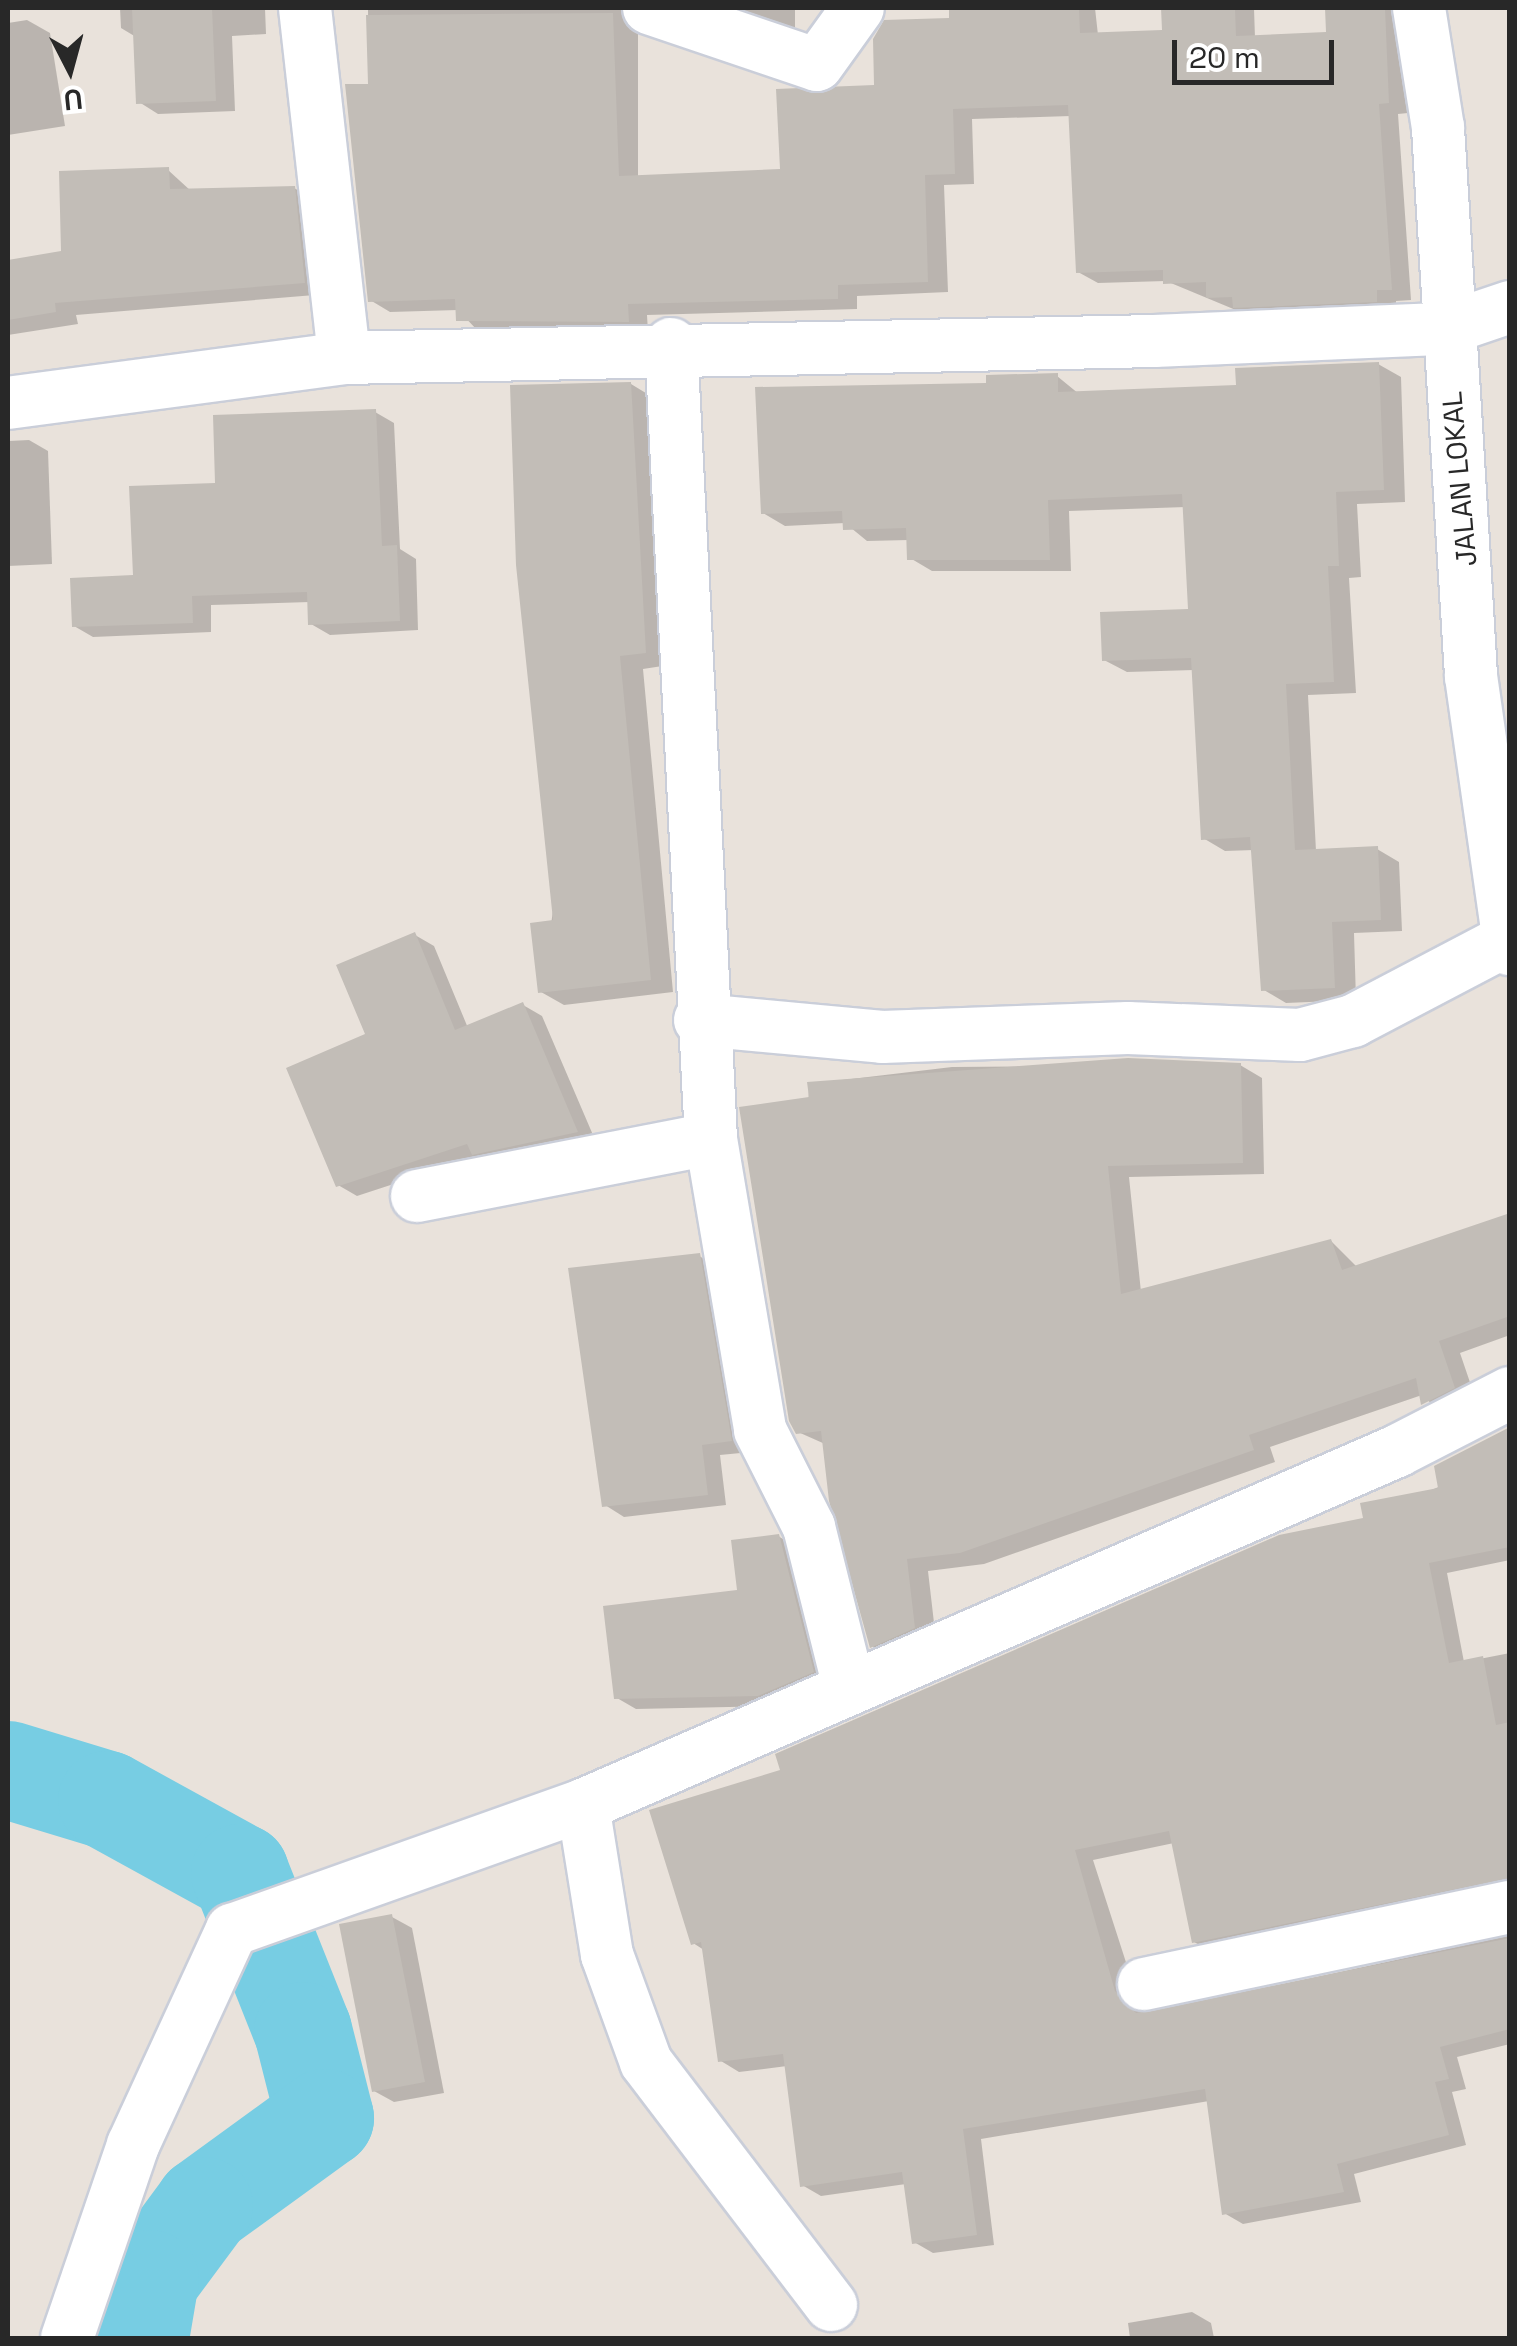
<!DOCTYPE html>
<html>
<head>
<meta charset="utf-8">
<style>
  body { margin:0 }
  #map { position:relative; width:1517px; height:2346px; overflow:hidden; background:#e9e2db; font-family:"Space Grotesk",sans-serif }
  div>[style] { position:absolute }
  .shadow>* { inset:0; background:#0003 }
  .river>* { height:98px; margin:-49px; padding:0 49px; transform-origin:49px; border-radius:49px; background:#77cde3 }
  .building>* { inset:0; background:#c2bdb7 }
  .roads { filter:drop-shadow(2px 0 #caced9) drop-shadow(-2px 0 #caced9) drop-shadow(0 2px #caced9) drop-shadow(0 -2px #caced9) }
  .minor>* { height:52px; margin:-26px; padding:0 26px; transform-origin:26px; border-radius:26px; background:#fff }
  span { translate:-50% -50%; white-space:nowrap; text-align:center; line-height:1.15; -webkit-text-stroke:9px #fff; paint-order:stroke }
  .street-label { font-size:28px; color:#282828 }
  .frame { position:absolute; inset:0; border:10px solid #282828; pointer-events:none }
  .north { position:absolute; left:20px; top:20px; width:100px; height:100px; -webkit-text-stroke:8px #fff; paint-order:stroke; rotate:174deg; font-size:28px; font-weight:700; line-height:40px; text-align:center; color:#282828 }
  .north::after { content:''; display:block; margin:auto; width:35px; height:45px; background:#282828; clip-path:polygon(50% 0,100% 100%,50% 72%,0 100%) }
  .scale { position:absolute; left:1172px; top:40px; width:162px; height:45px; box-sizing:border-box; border:5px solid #282828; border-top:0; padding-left:12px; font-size:30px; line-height:35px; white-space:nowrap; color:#282828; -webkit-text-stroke:8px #fff; paint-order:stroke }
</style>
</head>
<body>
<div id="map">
  <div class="shadow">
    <i style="clip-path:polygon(120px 8px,265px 8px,266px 34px,232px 36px,235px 111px,158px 114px,139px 102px,136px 37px,121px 28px)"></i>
    <i style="clip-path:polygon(368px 8px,638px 8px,638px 178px,782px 171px,952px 20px,951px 8px,1095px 8px,1098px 35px,1165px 32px,1164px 8px,1254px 8px,1255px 38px,1329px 35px,1327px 8px,1403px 8px,1408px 113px,1398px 114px,1411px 300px,1396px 301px,1396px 312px,1255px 318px,1166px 281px,1098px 283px,1078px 272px,1071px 116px,972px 119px,974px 184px,944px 185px,948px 292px,857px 296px,857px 309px,647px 315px,648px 332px,478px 331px,458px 310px,390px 312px,370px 300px)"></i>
    <i style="clip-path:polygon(733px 8px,795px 8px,795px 28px)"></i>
    <i style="clip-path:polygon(27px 20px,50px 33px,65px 126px,8px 135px,8px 23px)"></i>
    <i style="clip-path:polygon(168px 170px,191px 191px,294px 188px,317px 201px,327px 294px,76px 315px,78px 324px,8px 335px,8px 262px,64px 253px)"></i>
    <i style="clip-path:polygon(1378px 364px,1401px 377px,1405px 502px,1357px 504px,1361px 577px,1349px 578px,1356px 693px,1308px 695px,1316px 851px,1377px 849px,1399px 862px,1402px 931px,1354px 933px,1356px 1000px,1286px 1003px,1264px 990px,1254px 850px,1225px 851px,1203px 838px,1194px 670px,1127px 672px,1104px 660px,1191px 611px,1186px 507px,1069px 511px,1071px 571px,932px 571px,910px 558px,909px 540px,867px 541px,845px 523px,785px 526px,763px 513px,989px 386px,1057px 376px,1079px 394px,1239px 387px)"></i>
    <i style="clip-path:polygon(631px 384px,654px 398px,669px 665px,643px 669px,673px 992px,564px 1005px,541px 992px)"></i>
    <i style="clip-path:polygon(375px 412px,394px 423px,400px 549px,416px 559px,418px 630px,330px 635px,311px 624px,310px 602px,211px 605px,211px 632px,93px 637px,74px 626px,136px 578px,218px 485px)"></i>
    <i style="clip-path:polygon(29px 440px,48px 451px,52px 564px,8px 566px,8px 441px)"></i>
    <i style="clip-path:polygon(415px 935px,434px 946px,468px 1028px,523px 1005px,542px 1016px,596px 1142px,493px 1164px,479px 1156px,357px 1196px,338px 1185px,368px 1036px)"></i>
    <i style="clip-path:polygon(1240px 1065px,1262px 1078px,1264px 1174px,1129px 1177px,1141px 1292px,1331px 1241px,1357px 1267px,1510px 1217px,1510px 1335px,1460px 1353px,1476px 1400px,1445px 1416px,1422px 1395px,1270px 1447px,1275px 1462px,984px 1564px,928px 1571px,936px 1640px,894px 1658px,872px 1646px,825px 1444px,798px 1432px,809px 1084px,952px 1067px)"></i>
    <i style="clip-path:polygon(699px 1256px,719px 1267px,751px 1452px,720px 1455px,726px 1505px,624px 1517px,605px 1505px)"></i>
    <i style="clip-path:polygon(1510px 1456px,1510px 1560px,1447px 1573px,1464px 1662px,1510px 1653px,1510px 1895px,1213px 1952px,1194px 1942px,1174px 1843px,1093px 1860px,1143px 2015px,1510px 1935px,1510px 2044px,1457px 2057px,1466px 2089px,1452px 2092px,1466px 2145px,1354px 2174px,1361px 2202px,1243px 2224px,1224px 2213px,1209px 2101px,981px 2139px,994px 2245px,933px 2253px,914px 2242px,906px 2184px,821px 2196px,802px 2185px,787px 2066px,739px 2072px,721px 2061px,704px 1950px,693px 1943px,783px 1771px)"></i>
    <i style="clip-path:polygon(778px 1536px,798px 1548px,833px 1683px,779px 1706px,636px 1709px,617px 1698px,740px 1593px)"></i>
    <i style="clip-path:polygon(392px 1917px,412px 1928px,444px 2093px,394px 2102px,374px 2091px)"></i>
    <i style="clip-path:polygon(1192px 2312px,1211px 2323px,1214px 2338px,1130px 2338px,1128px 2323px)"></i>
  </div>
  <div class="river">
    <i style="left:8px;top:1770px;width:103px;rotate:16.9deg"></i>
    <i style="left:107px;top:1800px;width:152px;rotate:28.8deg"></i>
    <i style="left:240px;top:1873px;width:170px;rotate:68.3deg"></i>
    <i style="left:303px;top:2031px;width:90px;rotate:75.8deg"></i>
    <i style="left:325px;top:2118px;width:150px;rotate:144deg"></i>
    <i style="left:204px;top:2206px;width:91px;rotate:126.5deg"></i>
    <i style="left:150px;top:2279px;width:60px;rotate:99.6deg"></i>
  </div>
  <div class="building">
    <i style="clip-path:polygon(132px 8px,212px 8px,216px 101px,136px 104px)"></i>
    <i style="clip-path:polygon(949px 8px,1079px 8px,1080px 33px,1162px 30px,1161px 8px,1235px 8px,1236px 36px,1326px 32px,1325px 8px,1385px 8px,1389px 103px,1379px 104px,1392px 290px,1377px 290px,1377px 302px,1233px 308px,1232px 297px,1206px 298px,1206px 282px,1163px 284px,1163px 270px,1076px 273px,1068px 105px,953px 109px,955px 174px,925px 175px,928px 282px,838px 285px,838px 299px,628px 304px,629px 322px,456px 321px,455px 299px,368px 302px,345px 84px,368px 84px,366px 15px,613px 13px,619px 176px,780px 169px,776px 89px,874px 85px,873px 39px,884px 20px,949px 18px)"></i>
    <i style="clip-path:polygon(169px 167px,170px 189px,295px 186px,305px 283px,55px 303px,56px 312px,8px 320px,8px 260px,61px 251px,59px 171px)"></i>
    <i style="clip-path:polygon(1379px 362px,1384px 490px,1336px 492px,1339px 566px,1328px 566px,1334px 682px,1286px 684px,1295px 850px,1378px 846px,1381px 920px,1332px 922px,1335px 988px,1261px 991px,1250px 837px,1201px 840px,1191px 658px,1102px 661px,1100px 612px,1188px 609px,1182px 494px,1048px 500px,1050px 560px,907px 560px,906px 528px,843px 530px,842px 511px,761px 514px,755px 387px,986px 383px,986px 375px,1058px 373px,1058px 392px,1236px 385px,1235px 368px)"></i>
    <i style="clip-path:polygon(631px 382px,646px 653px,620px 656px,651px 980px,538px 993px,530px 923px,553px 920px,516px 565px,510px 385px)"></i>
    <i style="clip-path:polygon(376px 409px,382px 546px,397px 545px,400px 621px,308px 625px,307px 592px,192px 596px,193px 623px,72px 627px,70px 578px,133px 575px,129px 486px,215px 483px,213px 415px)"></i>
    <i style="clip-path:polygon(415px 932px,455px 1030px,523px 1002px,578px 1132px,472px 1155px,467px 1144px,336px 1187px,286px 1068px,365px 1034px,336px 965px)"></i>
    <i style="clip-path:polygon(1128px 1058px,1241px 1063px,1243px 1163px,1108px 1166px,1121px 1294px,1331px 1239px,1342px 1270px,1510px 1213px,1510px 1316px,1439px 1341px,1455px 1388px,1421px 1405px,1416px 1378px,1249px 1435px,1254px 1450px,960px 1553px,907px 1559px,915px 1628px,870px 1648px,829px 1501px,821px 1431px,796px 1434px,789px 1421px,739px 1107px,809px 1097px,807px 1082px)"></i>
    <i style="clip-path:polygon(700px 1253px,732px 1441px,702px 1445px,708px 1495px,602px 1507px,568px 1268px)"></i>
    <i style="clip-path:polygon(1510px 1427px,1510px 1547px,1429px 1563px,1449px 1663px,1483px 1656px,1496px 1725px,1510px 1722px,1510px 1878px,1192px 1943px,1169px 1831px,1075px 1850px,1115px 1991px,1136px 2013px,1510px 1938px,1510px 2029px,1440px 2047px,1449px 2079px,1435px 2082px,1449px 2135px,1337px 2164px,1344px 2192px,1222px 2215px,1205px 2089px,963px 2129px,977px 2235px,912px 2244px,902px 2172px,800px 2187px,783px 2054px,718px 2062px,701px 1942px,691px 1945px,649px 1810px,780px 1770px,775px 1754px,1279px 1535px,1363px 1518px,1360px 1503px,1438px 1488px,1434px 1466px)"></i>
    <i style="clip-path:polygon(779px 1534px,814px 1672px,758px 1696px,614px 1699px,603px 1606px,737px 1590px,731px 1540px)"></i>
    <i style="clip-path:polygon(392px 1914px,425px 2082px,372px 2092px,339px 1924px)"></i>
  </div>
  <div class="roads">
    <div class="minor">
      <i style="left:305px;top:8px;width:352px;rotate:83.6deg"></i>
      <i style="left:649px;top:8px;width:177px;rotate:18.7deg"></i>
      <i style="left:817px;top:65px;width:70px;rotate:-54.3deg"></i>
      <i style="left:1419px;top:8px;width:121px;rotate:81deg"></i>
      <i style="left:1438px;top:128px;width:549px;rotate:86.55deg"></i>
      <i style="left:1471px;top:676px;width:276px;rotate:81.9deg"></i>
      <i style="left:8px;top:403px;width:339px;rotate:-7.6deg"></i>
      <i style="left:344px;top:358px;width:810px;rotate:-1.2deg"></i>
      <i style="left:1154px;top:341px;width:291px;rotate:-2.4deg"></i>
      <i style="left:1445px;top:329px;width:69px;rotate:-18.7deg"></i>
      <i style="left:700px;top:1020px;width:183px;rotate:5.3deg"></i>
      <i style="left:882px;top:1037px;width:246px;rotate:-2.1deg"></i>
      <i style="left:1128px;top:1028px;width:172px;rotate:2.3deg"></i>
      <i style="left:1300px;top:1035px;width:55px;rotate:-14.8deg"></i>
      <i style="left:1353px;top:1021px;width:174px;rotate:-27.7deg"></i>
      <i style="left:711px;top:1139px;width:295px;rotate:80.4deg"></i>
      <i style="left:760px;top:1430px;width:109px;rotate:63.2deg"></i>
      <i style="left:809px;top:1527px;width:166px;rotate:76deg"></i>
      <i style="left:417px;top:1196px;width:299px;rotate:-11deg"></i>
      <i style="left:711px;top:1139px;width:796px;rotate:-92.88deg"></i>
      <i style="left:1144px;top:1984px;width:374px;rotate:-11.9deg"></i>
      <i style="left:831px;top:2305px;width:305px;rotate:-127.3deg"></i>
      <i style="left:646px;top:2062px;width:114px;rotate:-110deg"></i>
      <i style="left:607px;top:1955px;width:152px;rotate:-99.1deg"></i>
      <i style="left:583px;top:1805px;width:888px;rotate:-23.5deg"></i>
      <i style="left:1397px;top:1451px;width:127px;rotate:-27.2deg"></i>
      <i style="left:67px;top:2338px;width:204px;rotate:-71.1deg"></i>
      <i style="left:133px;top:2145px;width:237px;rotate:-65.3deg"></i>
      <i style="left:232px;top:1930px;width:373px;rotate:-19.6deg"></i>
    </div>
  </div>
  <div class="street-label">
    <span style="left:1459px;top:479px;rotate:-95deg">JALAN LOKAL</span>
  </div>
  <div class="frame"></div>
  <div class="north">U</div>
  <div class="scale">20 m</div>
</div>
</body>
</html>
